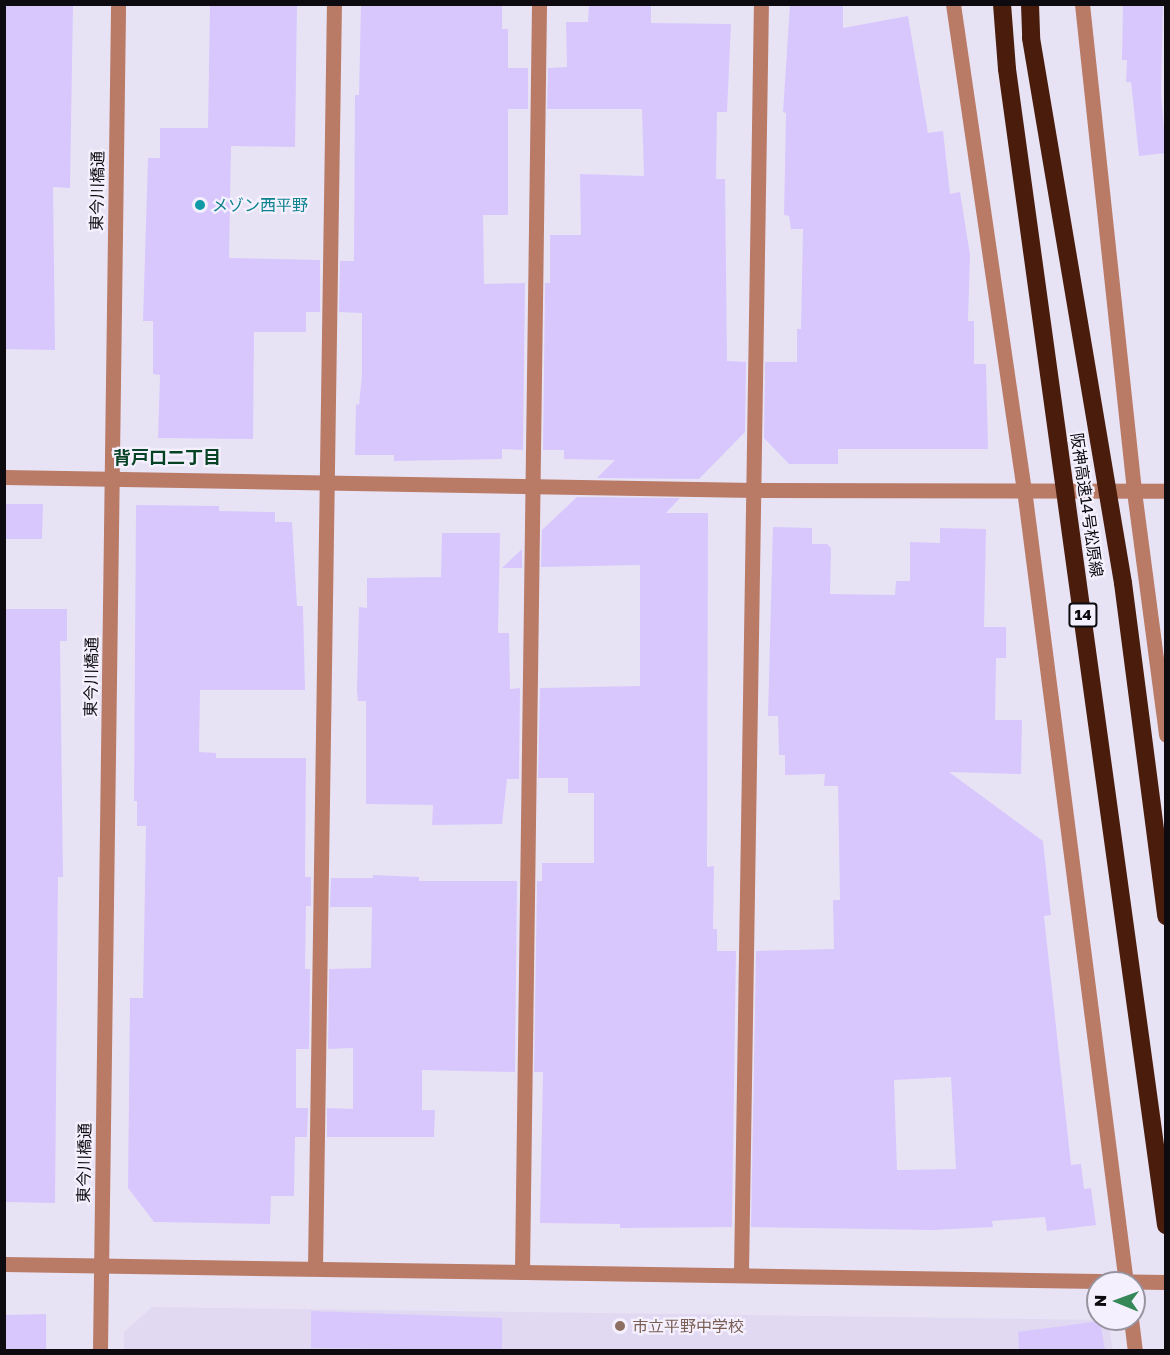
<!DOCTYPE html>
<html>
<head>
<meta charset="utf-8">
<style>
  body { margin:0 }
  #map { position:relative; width:1170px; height:1355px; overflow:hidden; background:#e8e3f4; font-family:"Golos Text","Noto Sans JP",sans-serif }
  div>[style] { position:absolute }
  .built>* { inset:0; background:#e1d9f2 }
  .building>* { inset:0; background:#d8c7fd }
  .minor>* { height:15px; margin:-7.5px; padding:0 7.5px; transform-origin:7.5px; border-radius:7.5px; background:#b97a66 }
  .highway>* { height:18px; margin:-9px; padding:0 9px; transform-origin:9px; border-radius:9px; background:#4a1c0c }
  .dots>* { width:16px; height:16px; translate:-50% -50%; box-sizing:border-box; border:3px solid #f5f0fe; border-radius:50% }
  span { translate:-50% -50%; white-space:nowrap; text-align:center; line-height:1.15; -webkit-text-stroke:4.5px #f5f0fe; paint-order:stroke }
  .shield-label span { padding:2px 4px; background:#f5f0fe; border:2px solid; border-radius:4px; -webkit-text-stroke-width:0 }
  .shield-label { font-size:15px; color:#0d0b10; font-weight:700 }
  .street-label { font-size:16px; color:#0d0b10 }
  .culture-label { font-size:16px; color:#0d838f }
  .left { translate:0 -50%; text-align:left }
  .education-label { font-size:16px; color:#785e54 }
  .neighbourhood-label { font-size:18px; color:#054324; font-weight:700 }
  .frame { position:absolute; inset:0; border:6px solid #0d0b10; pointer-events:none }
  .north { position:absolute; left:1086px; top:1271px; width:60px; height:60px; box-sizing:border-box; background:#f5f0fe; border:2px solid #98949f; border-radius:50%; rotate:271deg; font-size:16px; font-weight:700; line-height:24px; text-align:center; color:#0d0b10 }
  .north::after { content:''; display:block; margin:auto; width:21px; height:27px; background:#378859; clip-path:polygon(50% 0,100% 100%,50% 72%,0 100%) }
</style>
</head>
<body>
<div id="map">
  <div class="built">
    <i style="clip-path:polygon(152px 1307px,1108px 1320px,1113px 1350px,124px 1350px,124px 1332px)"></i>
  </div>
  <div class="building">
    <i style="clip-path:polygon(4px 4px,73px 4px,70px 188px,53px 187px,55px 350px,4px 349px)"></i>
    <i style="clip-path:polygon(210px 4px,297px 4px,295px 147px,231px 146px,229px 258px,320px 260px,320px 312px,306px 312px,306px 332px,254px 332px,253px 439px,158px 438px,160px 375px,153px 374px,153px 321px,143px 321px,148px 158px,160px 158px,160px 128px,208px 128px)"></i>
    <i style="clip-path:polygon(361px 4px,502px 4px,502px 29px,508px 29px,508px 68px,528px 68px,528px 109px,508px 109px,508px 215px,483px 215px,484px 284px,525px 283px,523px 450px,502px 449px,502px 459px,394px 461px,394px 455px,355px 455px,356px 404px,359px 405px,362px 374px,362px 313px,339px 312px,340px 261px,354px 261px,355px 95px,359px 95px)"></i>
    <i style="clip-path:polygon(589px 4px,651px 4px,651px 23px,731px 24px,727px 112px,717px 112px,716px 179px,725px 179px,727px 361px,746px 362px,745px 432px,699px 479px,597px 478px,615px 460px,564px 459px,564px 450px,543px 450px,545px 283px,550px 283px,550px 235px,581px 235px,580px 174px,644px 176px,642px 109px,547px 109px,548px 68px,567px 67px,566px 22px,588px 22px)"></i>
    <i style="clip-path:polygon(790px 4px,843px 4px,843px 28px,908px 16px,928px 133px,943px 131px,950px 194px,960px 192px,970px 255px,968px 321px,974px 321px,974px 364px,986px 364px,988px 449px,838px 449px,838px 464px,789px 464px,764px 438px,765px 362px,797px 362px,797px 329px,801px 329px,803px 229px,791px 229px,789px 216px,784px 215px,786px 113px,783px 112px)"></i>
    <i style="clip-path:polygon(1123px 4px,1163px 4px,1161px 93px,1166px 153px,1139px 156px,1131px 82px,1126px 82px,1127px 60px,1122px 60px)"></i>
    <i style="clip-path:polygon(577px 497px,680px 498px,666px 513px,708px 513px,707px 867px,714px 866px,713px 929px,717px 929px,717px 951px,736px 951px,732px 1227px,620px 1228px,620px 1224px,540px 1223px,543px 1072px,534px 1072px,537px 881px,542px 881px,542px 863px,594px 863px,594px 793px,568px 793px,568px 778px,538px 778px,540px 688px,640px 686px,640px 565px,541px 567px,542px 530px)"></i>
    <i style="clip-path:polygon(4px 504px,43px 504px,42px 539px,4px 539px)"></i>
    <i style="clip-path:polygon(136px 505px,219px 506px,219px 511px,275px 512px,275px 522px,292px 522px,297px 606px,303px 606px,305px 690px,200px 690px,199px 752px,216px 753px,216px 758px,306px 758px,305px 877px,311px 877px,311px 906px,306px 906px,305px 969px,310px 969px,309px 1049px,296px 1049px,296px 1108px,308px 1108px,307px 1137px,295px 1137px,294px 1196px,271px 1196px,270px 1224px,154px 1222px,128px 1188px,130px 998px,143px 998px,146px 826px,137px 826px,137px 801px,134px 801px)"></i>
    <i style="clip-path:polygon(evenodd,773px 527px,812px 528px,812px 544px,827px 544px,831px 548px,830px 594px,895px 595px,896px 581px,910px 581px,910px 542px,940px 543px,940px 528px,986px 529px,984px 627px,1006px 627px,1006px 658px,996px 658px,995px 720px,1022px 720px,1021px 774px,949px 772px,1043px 841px,1051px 915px,1044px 916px,1071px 1165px,1081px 1164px,1084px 1189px,1091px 1188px,1096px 1225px,1047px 1231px,1045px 1217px,992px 1221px,993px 1227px,933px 1230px,751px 1227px,756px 951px,834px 949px,833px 900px,840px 900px,838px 786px,824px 786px,825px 774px,785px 775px,785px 755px,779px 755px,778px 716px,768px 716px,773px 527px,951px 1077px,956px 1169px,897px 1170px,894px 1080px,951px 1077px)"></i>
    <i style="clip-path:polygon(442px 533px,500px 533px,498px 633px,509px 633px,510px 689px,520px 688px,519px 779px,507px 779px,502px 824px,432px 825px,433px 805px,366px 804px,366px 701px,358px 701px,357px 690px,359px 607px,367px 608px,367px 578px,441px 577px)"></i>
    <i style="clip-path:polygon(522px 549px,522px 568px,502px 568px)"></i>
    <i style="clip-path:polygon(4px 609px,67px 609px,67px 641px,60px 641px,63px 877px,58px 877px,55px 1203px,4px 1202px)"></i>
    <i style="clip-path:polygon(373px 875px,419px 877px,419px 881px,517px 881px,515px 1072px,422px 1070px,422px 1110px,435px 1110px,434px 1137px,327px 1137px,327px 1108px,353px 1109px,353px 1048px,328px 1049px,329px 969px,371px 968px,372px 907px,330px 907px,331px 878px,373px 878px)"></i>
    <i style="clip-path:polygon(311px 1311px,502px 1318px,502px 1350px,311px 1348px)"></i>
    <i style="clip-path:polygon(46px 1314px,46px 1350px,4px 1350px,4px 1315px)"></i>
    <i style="clip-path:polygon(1100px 1321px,1105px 1350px,1019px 1350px,1018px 1332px)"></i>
  </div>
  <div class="minor">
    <i style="left:953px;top:4px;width:490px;rotate:81.7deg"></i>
    <i style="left:1024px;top:489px;width:801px;rotate:82.68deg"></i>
    <i style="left:1082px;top:4px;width:490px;rotate:83.9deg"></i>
    <i style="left:1134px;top:491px;width:246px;rotate:82.5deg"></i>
    <i style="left:4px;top:477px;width:750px;rotate:0.99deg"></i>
    <i style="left:754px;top:490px;width:412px;rotate:0.1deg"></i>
    <i style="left:4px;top:1264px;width:1162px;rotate:0.89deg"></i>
    <i style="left:315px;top:1267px;width:1263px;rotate:-89.14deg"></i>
    <i style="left:522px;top:1270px;width:1266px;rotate:-89.23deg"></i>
    <i style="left:741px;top:1273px;width:1269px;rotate:-89.1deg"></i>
    <i style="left:1131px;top:1319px;width:31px;rotate:83deg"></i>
    <i style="left:100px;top:1350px;width:1346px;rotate:-89.23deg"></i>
  </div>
  <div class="highway">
    <i style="left:1002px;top:4px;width:65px;rotate:85.6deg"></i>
    <i style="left:1007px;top:69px;width:1167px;rotate:82.17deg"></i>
    <i style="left:1030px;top:4px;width:34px;rotate:88deg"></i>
    <i style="left:1031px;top:38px;width:553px;rotate:80.42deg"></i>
    <i style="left:1123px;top:583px;width:336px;rotate:82.6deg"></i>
  </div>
  <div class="dots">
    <i style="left:200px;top:205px;background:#0f9aa8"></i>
    <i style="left:620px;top:1326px;background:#8d6e63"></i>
  </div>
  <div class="shield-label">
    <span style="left:1083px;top:615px">14</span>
  </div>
  <div class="street-label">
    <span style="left:97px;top:191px;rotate:-89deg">東今川橋通</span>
    <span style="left:1087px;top:505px;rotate:82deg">阪神高速14号松原線</span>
    <span style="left:91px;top:677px;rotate:-89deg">東今川橋通</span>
    <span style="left:84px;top:1163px;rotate:-89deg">東今川橋通</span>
  </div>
  <div class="culture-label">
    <span class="left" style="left:212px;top:205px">メゾン西平野</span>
  </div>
  <div class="education-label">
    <span class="left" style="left:632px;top:1326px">市立平野中学校</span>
  </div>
  <div class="neighbourhood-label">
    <span style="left:167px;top:457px">背戸口二丁目</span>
  </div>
  <div class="frame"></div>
  <div class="north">N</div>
</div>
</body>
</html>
